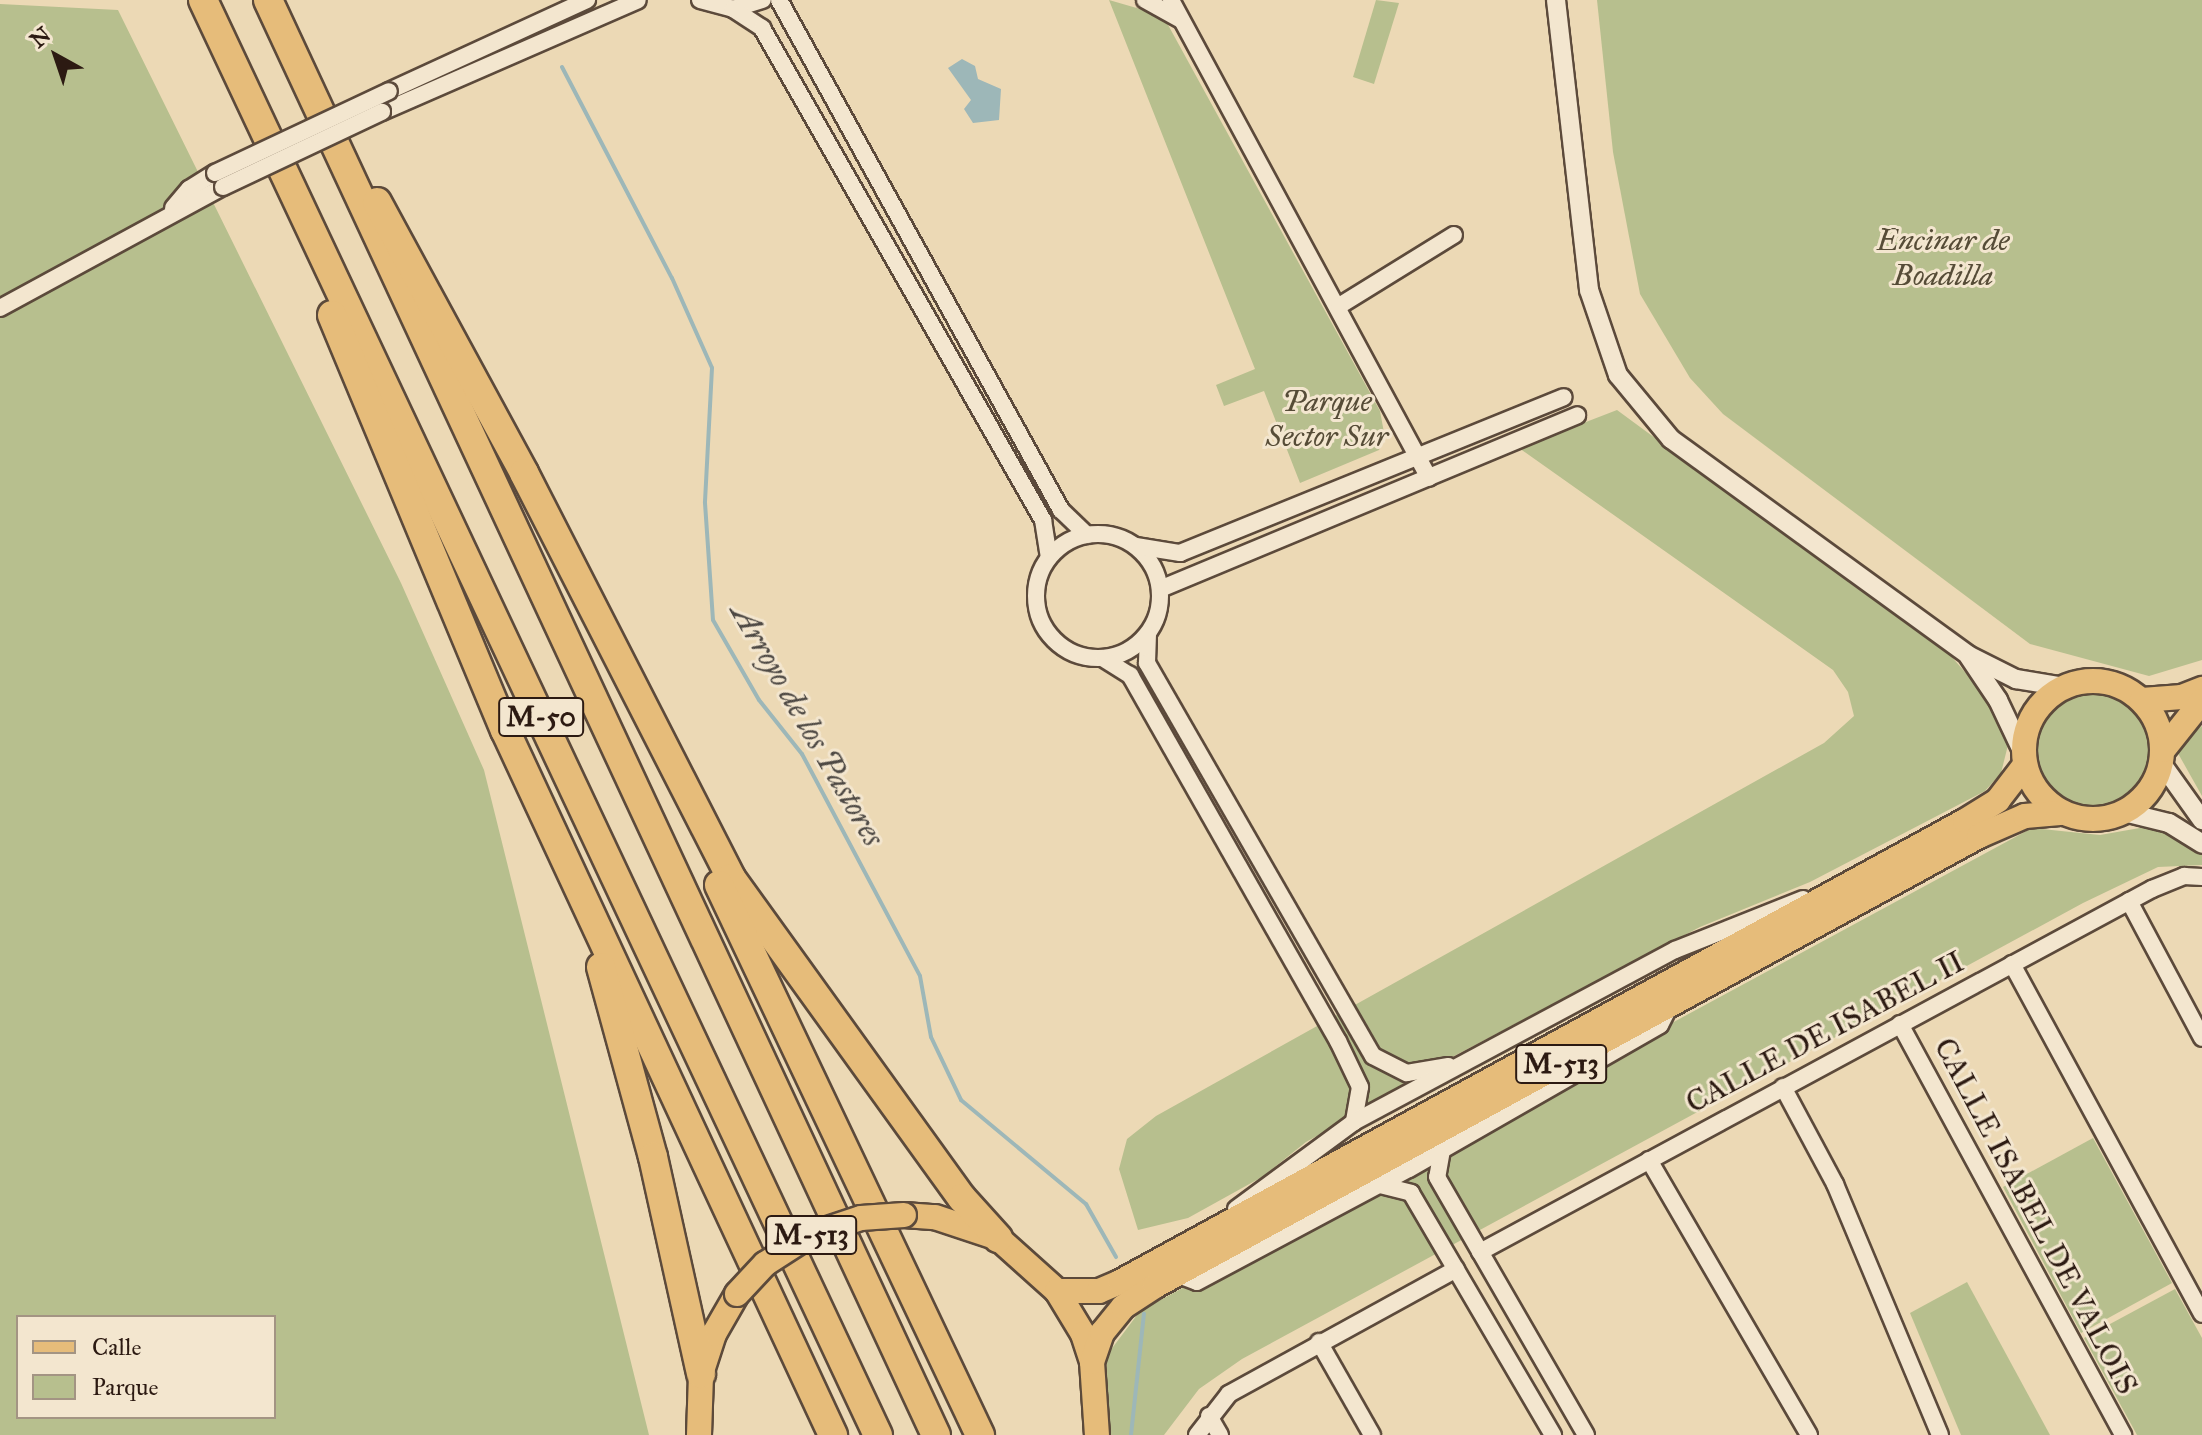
<!DOCTYPE html>
<html>
<head>
<meta charset="utf-8">
<style>
  body { margin:0 }
  #map { position:relative; width:2202px; height:1435px; overflow:hidden; background:#ecd9b5; font-family:"IM FELL Great Primer",serif }
  div>[style] { position:absolute }
  .green>* { inset:0; background:#b7bf8e }
  .round { border-radius:50% }
  .water>* { inset:0; background:#9db7b8 }
  .stream>* { height:4px; margin:-2px; padding:0 2px; transform-origin:2px; border-radius:2px; background:#9db7b8 }
  .roads { filter:drop-shadow(2px 0 #5c4a3b) drop-shadow(-2px 0 #5c4a3b) drop-shadow(0 2px #5c4a3b) drop-shadow(0 -2px #5c4a3b) }
  .minor>* { height:16px; margin:-8px; padding:0 8px; transform-origin:8px; border-radius:8px; background:#f3e6cf }
  .minor>.ring { margin:-8px; padding:0; box-sizing:content-box; background:none; border:16px solid #f3e6cf; border-radius:50% }
  .tertiary>* { height:18px; margin:-9px; padding:0 9px; transform-origin:9px; border-radius:9px; background:#f3e6cf }
  .primary>* { height:24px; margin:-12px; padding:0 12px; transform-origin:12px; border-radius:12px; background:#e6bc7a }
  .primary>.ring { margin:-12px; padding:0; box-sizing:content-box; background:none; border:24px solid #e6bc7a; border-radius:50% }
  .motorway>* { height:28px; margin:-14px; padding:0 14px; transform-origin:14px; border-radius:14px; background:#e6bc7a }
  .bridges { filter:drop-shadow(2px 0 #5c4a3b) drop-shadow(-2px 0 #5c4a3b) drop-shadow(0 2px #5c4a3b) drop-shadow(0 -2px #5c4a3b) }
  .minor-bridge>* { height:16px; margin:-8px; padding:0 8px; transform-origin:8px; border-radius:8px; background:#f3e6cf }
  .primary-bridge>* { height:24px; margin:-12px; padding:0 12px; transform-origin:12px; border-radius:12px; background:#e6bc7a }
  span { translate:-50% -50%; white-space:nowrap; text-align:center; line-height:1.15; -webkit-text-stroke:6px #f3e6cf; paint-order:stroke }
  .shield-label span { padding:2px 6px; background:#f3e6cf; border:2px solid; border-radius:6px; -webkit-text-stroke-width:0 }
  .shield-label { font-size:28px; color:#2c1a12; font-weight:700 }
  .park-label { font-size:30px; color:#564c37; font-style:italic }
  .street-label { font-size:30px; color:#2c1a12 }
  .water-label { font-size:32px; color:#4e4944; font-style:italic }
  .legend { position:absolute; left:16px; top:1315px; width:260px; height:104px; box-sizing:border-box; background:#f3e6cf; border:2px solid #a39483; margin:0; padding:10px 14px; list-style:none; font-size:24px; color:#2c1a12 }
  .legend li { display:flex; align-items:center; gap:16px; height:40px }
  .legend b { width:40px; border:2px solid #a39483 }
  .north { position:absolute; left:16px; top:16px; width:80px; height:80px; -webkit-text-stroke:6px #f3e6cf; paint-order:stroke; rotate:320deg; font-size:22px; font-weight:700; line-height:32px; text-align:center; color:#2c1a12 }
  .north::after { content:''; display:block; margin:auto; width:28px; height:36px; background:#2c1a12; clip-path:polygon(50% 0,100% 100%,50% 72%,0 100%) }
</style>
</head>
<body>
<div id="map">
  <div class="green">
    <i style="clip-path:polygon(1109px 0,1147px 11px,1167px 23px,1380px 411px,1385px 438px,1379px 450px,1300px 483px,1264px 391px,1224px 406px,1216px 385px,1255px 369px)"></i>
    <i style="clip-path:polygon(1376px 0,1399px 3px,1374px 84px,1353px 77px)"></i>
    <i style="clip-path:polygon(1597px 0,2202px 0,2202px 660px,2149px 676px,2030px 644px,1723px 414px,1690px 378px,1640px 294px,1613px 152px)"></i>
    <i style="clip-path:polygon(evenodd,0 4px,118px 10px,401px 583px,484px 770px,649px 1435px,0 1435px,0 4px,18px 1317px,274px 1317px,274px 1417px,18px 1417px,18px 1317px)"></i>
    <i style="clip-path:polygon(1617px 410px,1950px 655px,1993px 704px,2010px 737px,2001px 773px,1985px 791px,1810px 882px,1700px 927px,1454px 1056px,1434px 1061px,1412px 1083px,1306px 1142px,1262px 1177px,1188px 1218px,1138px 1230px,1119px 1169px,1127px 1139px,1156px 1116px,1824px 743px,1854px 716px,1848px 692px,1833px 670px,1519px 448px)"></i>
    <i class="round" style="left:2037px;top:694px;width:114px;height:114px"></i>
    <i style="clip-path:polygon(2202px 726px,2202px 796px,2175px 748px)"></i>
    <i style="clip-path:polygon(2151px 826px,2173px 833px,2202px 854px,2202px 865px,2158px 867px,2083px 903px,1242px 1359px,1199px 1389px,1164px 1435px,1107px 1435px,1107px 1355px,1140px 1311px,2032px 828px,2100px 835px)"></i>
    <i style="clip-path:polygon(2093px 1138px,2172px 1283px,2081px 1333px,2003px 1187px)"></i>
    <i style="clip-path:polygon(1967px 1282px,2050px 1435px,1961px 1435px,1910px 1313px)"></i>
    <i style="clip-path:polygon(2175px 1289px,2202px 1338px,2202px 1435px,2137px 1435px,2084px 1338px)"></i>
  </div>
  <div class="water">
    <i style="clip-path:polygon(962px 59px,975px 66px,978px 79px,1001px 89px,999px 120px,973px 123px,964px 109px,971px 100px,948px 68px)"></i>
  </div>
  <div class="stream">
    <i style="left:562px;top:67px;width:238px;rotate:62.5deg"></i>
    <i style="left:672px;top:278px;width:98px;rotate:66deg"></i>
    <i style="left:712px;top:368px;width:135px;rotate:93deg"></i>
    <i style="left:705px;top:503px;width:117px;rotate:86.1deg"></i>
    <i style="left:713px;top:620px;width:92px;rotate:60.1deg"></i>
    <i style="left:759px;top:700px;width:69px;rotate:51.5deg"></i>
    <i style="left:802px;top:754px;width:251px;rotate:62deg"></i>
    <i style="left:920px;top:976px;width:62px;rotate:79.8deg"></i>
    <i style="left:931px;top:1037px;width:70px;rotate:64.5deg"></i>
    <i style="left:961px;top:1100px;width:163px;rotate:39.8deg"></i>
    <i style="left:1086px;top:1204px;width:61px;rotate:60.5deg"></i>
    <i style="left:1131px;top:1435px;width:122px;rotate:-83.9deg"></i>
  </div>
  <div class="roads">
    <div class="minor">
      <i style="left:700px;top:0;width:34px;rotate:15deg"></i>
      <i style="left:733px;top:9px;width:31px;rotate:-17deg"></i>
      <i style="left:779px;top:0;width:583px;rotate:61.06deg"></i>
      <i style="left:1061px;top:510px;width:36px;rotate:44deg"></i>
      <i style="left:1145px;top:0;width:39px;rotate:29deg"></i>
      <i style="left:1171px;top:0;width:543px;rotate:61.64deg"></i>
      <i style="left:733px;top:9px;width:35px;rotate:33deg"></i>
      <i style="left:762px;top:28px;width:567px;rotate:60.27deg"></i>
      <i style="left:1043px;top:520px;width:38px;rotate:81deg"></i>
      <i style="left:389px;top:91px;width:218px;rotate:-24.7deg"></i>
      <i style="left:382px;top:112px;width:279px;rotate:-23.6deg"></i>
      <i style="left:173px;top:208px;width:25px;rotate:-50deg"></i>
      <i style="left:189px;top:189px;width:31px;rotate:-32deg"></i>
      <i style="left:1339px;top:306px;width:135px;rotate:-31.7deg"></i>
      <i style="left:0;top:308px;width:254px;rotate:-28.5deg"></i>
      <i class="ring" style="left:1036px;top:534px;width:108px;height:108px"></i>
      <i style="left:1136px;top:546px;width:45px;rotate:9deg"></i>
      <i style="left:1180px;top:553px;width:414px;rotate:-22.1deg"></i>
      <i style="left:1160px;top:589px;width:452px;rotate:-22.6deg"></i>
      <i style="left:1148px;top:634px;width:29px;rotate:92deg"></i>
      <i style="left:1147px;top:663px;width:453px;rotate:60.1deg"></i>
      <i style="left:1373px;top:1056px;width:38px;rotate:27deg"></i>
      <i style="left:1407px;top:1073px;width:42px;rotate:-9.7deg"></i>
      <i style="left:1104px;top:659px;width:31px;rotate:32deg"></i>
      <i style="left:1130px;top:675px;width:421px;rotate:60.4deg"></i>
      <i style="left:1338px;top:1041px;width:51px;rotate:64.4deg"></i>
      <i style="left:1360px;top:1087px;width:36px;rotate:100deg"></i>
      <i style="left:2129px;top:901px;width:155px;rotate:61.9deg"></i>
      <i style="left:2012px;top:964px;width:398px;rotate:61.5deg"></i>
      <i style="left:1900px;top:1024px;width:468px;rotate:61.5deg"></i>
      <i style="left:1783px;top:1087px;width:110px;rotate:61.8deg"></i>
      <i style="left:1835px;top:1184px;width:272px;rotate:67.3deg"></i>
      <i style="left:1442px;top:1150px;width:27px;rotate:100deg"></i>
      <i style="left:1437px;top:1177px;width:298px;rotate:60deg"></i>
      <i style="left:1649px;top:1160px;width:318px;rotate:59.8deg"></i>
      <i style="left:1380px;top:1185px;width:32px;rotate:14deg"></i>
      <i style="left:1411px;top:1193px;width:281px;rotate:59.6deg"></i>
      <i style="left:1236px;top:1209px;width:147px;rotate:-36.4deg"></i>
      <i style="left:1354px;top:1122px;width:364px;rotate:-28.2deg"></i>
      <i style="left:1675px;top:950px;width:138px;rotate:-21.7deg"></i>
      <i style="left:1480px;top:1252px;width:764px;rotate:-28.38deg"></i>
      <i style="left:2152px;top:889px;width:35px;rotate:-22deg"></i>
      <i style="left:2184px;top:876px;width:18px;rotate:3deg"></i>
      <i style="left:1176px;top:1274px;width:22px;rotate:21deg"></i>
      <i style="left:1197px;top:1282px;width:240px;rotate:-28.1deg"></i>
      <i style="left:1409px;top:1169px;width:289px;rotate:-29.8deg"></i>
      <i style="left:1660px;top:1025px;width:22px;rotate:-63deg"></i>
      <i style="left:1319px;top:1342px;width:107px;rotate:60.3deg"></i>
      <i style="left:1209px;top:1416px;width:22px;rotate:60deg"></i>
      <i style="left:1197px;top:1435px;width:52px;rotate:-52deg"></i>
      <i style="left:1229px;top:1394px;width:259px;rotate:-28.8deg"></i>
    </div>
    <div class="tertiary">
      <i style="left:1556px;top:0;width:292px;rotate:83.5deg"></i>
      <i style="left:1589px;top:290px;width:90px;rotate:71.2deg"></i>
      <i style="left:1618px;top:375px;width:83px;rotate:50.4deg"></i>
      <i style="left:1671px;top:439px;width:367px;rotate:36deg"></i>
      <i style="left:1968px;top:655px;width:54px;rotate:26.6deg"></i>
      <i style="left:2016px;top:679px;width:50px;rotate:9.3deg"></i>
      <i style="left:1969px;top:657px;width:52px;rotate:56deg"></i>
      <i style="left:1998px;top:700px;width:61px;rotate:64.7deg"></i>
      <i style="left:2162px;top:764px;width:69px;rotate:54.5deg"></i>
      <i style="left:2124px;top:812px;width:46px;rotate:13.7deg"></i>
      <i style="left:2169px;top:823px;width:39px;rotate:32deg"></i>
    </div>
    <div class="primary">
      <i class="ring" style="left:2024px;top:681px;width:114px;height:114px"></i>
      <i style="left:2142px;top:700px;width:40px;rotate:-4.3deg"></i>
      <i style="left:2182px;top:697px;width:22px;rotate:-22deg"></i>
      <i style="left:2163px;top:750px;width:63px;rotate:-51.5deg"></i>
      <i style="left:904px;top:1215px;width:31px;rotate:4deg"></i>
      <i style="left:935px;top:1217px;width:66px;rotate:18.4deg"></i>
      <i style="left:998px;top:1238px;width:79px;rotate:41.9deg"></i>
      <i style="left:1057px;top:1291px;width:50px;rotate:58.8deg"></i>
      <i style="left:1083px;top:1334px;width:29px;rotate:72deg"></i>
      <i style="left:1092px;top:1362px;width:73px;rotate:86.1deg"></i>
      <i style="left:1057px;top:1291px;width:42px"></i>
      <i style="left:1099px;top:1291px;width:23px;rotate:-23deg"></i>
      <i style="left:1120px;top:1282px;width:963px;rotate:-28.62deg"></i>
      <i style="left:1965px;top:821px;width:39px;rotate:-32deg"></i>
      <i style="left:1998px;top:800px;width:44px;rotate:-52.4deg"></i>
      <i style="left:1092px;top:1362px;width:31px;rotate:-71deg"></i>
      <i style="left:1102px;top:1333px;width:33px;rotate:-51deg"></i>
      <i style="left:1123px;top:1307px;width:38px;rotate:-33deg"></i>
      <i style="left:1155px;top:1286px;width:939px;rotate:-28.64deg"></i>
      <i style="left:1979px;top:836px;width:50px;rotate:-23.5deg"></i>
      <i style="left:2025px;top:816px;width:38px;rotate:-5deg"></i>
      <i style="left:699px;top:1435px;width:61px;rotate:-88.1deg"></i>
      <i style="left:701px;top:1374px;width:42px;rotate:-72deg"></i>
      <i style="left:714px;top:1334px;width:46px;rotate:-60.1deg"></i>
    </div>
    <div class="motorway">
      <i style="left:203px;top:0;width:1586px;rotate:64.81deg"></i>
      <i style="left:268px;top:0;width:1583px;rotate:65.04deg"></i>
      <i style="left:377px;top:202px;width:308px;rotate:61.5deg"></i>
      <i style="left:524px;top:473px;width:455px;rotate:62.9deg"></i>
      <i style="left:731px;top:878px;width:395px;rotate:54.2deg"></i>
      <i style="left:962px;top:1198px;width:54px;rotate:48deg"></i>
      <i style="left:332px;top:315px;width:450px;rotate:67.4deg"></i>
      <i style="left:505px;top:730px;width:778px;rotate:65.05deg"></i>
      <i style="left:719px;top:885px;width:609px;rotate:64.61deg"></i>
      <i style="left:601px;top:967px;width:197px;rotate:74.7deg"></i>
      <i style="left:653px;top:1157px;width:222px;rotate:77.5deg"></i>
    </div>
  </div>
  <div class="bridges">
    <div class="minor-bridge">
      <i style="left:215px;top:173px;width:192px;rotate:-25.2deg"></i>
      <i style="left:223px;top:187px;width:176px;rotate:-25.3deg"></i>
    </div>
    <div class="primary-bridge">
      <i style="left:737px;top:1294px;width:41px;rotate:-47deg"></i>
      <i style="left:765px;top:1264px;width:54px;rotate:-32.8deg"></i>
      <i style="left:810px;top:1235px;width:54px;rotate:-18.4deg"></i>
      <i style="left:861px;top:1218px;width:43px;rotate:-4deg"></i>
    </div>
  </div>
  <div class="shield-label">
    <span style="left:541px;top:717px">M-50</span>
    <span style="left:1561px;top:1064px">M-513</span>
    <span style="left:811px;top:1235px">M-513</span>
  </div>
  <div class="park-label">
    <span style="left:1943px;top:257px">Encinar de<br>Boadilla</span>
    <span style="left:1327px;top:418px">Parque<br>Sector Sur</span>
  </div>
  <div class="street-label">
    <span style="left:1825px;top:1032px;rotate:-28deg">CALLE DE ISABEL II</span>
    <span style="left:2036px;top:1216px;rotate:62deg">CALLE ISABEL DE VALOIS</span>
  </div>
  <div class="water-label">
    <span style="left:807px;top:725px;rotate:60deg">Arroyo de los Pastores</span>
  </div>
  <ul class="legend">
  <li><b style="height:10px;background:#e6bc7a"></b>Calle</li>
  <li><b style="height:22px;background:#b7bf8e"></b>Parque</li>
  </ul>
  <div class="north">N</div>
</div>
</body>
</html>
